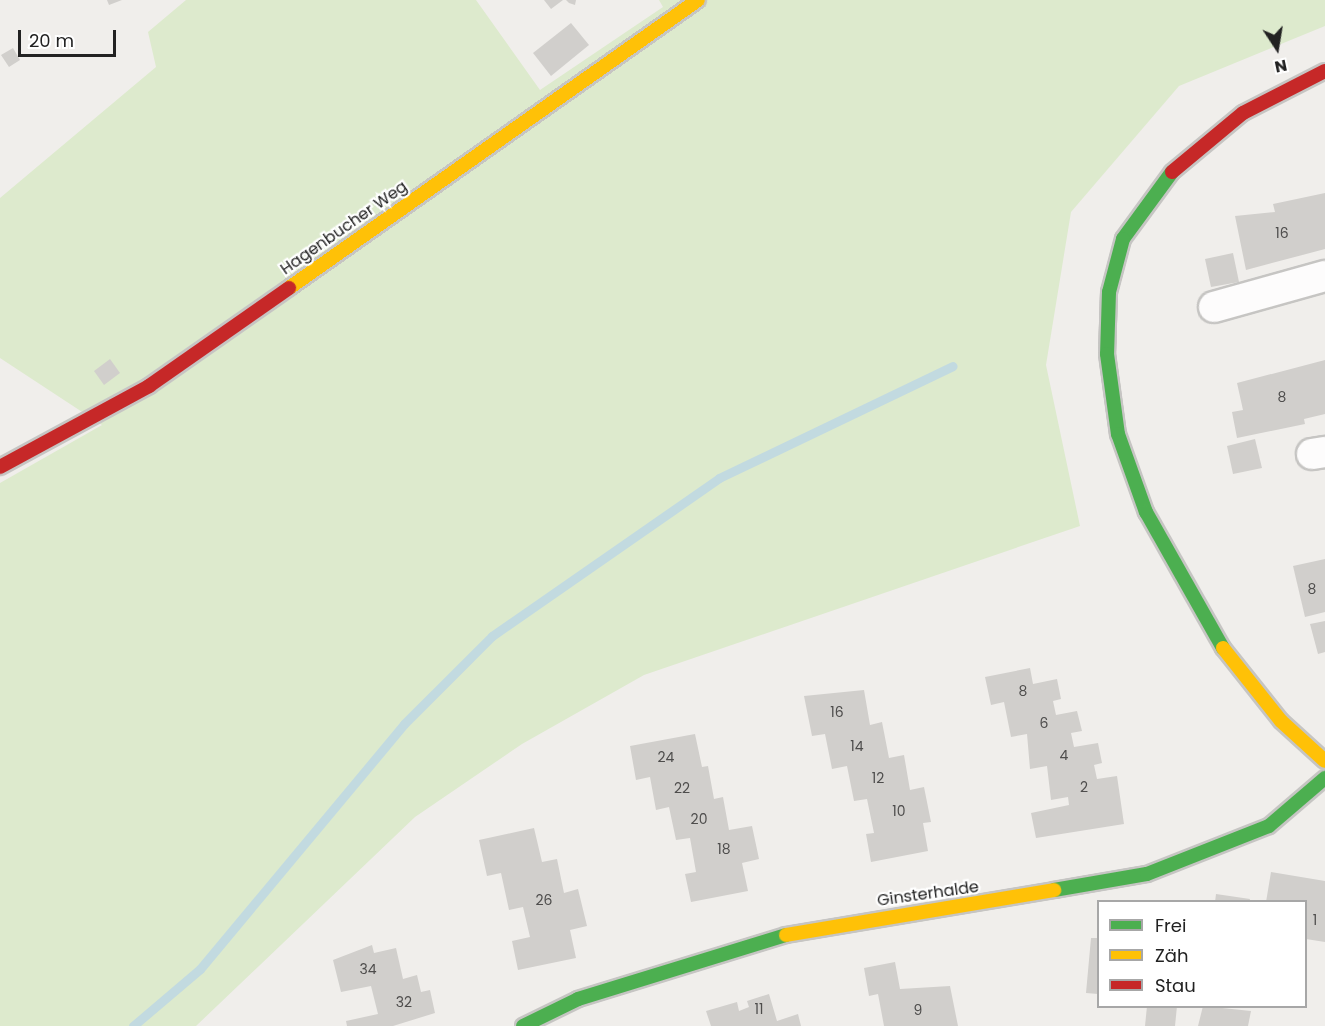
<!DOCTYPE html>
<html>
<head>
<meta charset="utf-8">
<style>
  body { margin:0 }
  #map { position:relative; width:1325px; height:1026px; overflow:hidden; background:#f0eeeb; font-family:Poppins,sans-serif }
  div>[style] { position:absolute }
  .grass>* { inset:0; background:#ddeacd }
  .stream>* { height:9px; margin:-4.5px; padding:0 4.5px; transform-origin:4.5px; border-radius:4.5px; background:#c2dae0 }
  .building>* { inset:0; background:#d1cfcc }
  .roads { filter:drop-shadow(2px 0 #c6c5c3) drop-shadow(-2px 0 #c6c5c3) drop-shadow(0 2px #c6c5c3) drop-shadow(0 -2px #c6c5c3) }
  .street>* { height:30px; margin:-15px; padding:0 15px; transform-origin:15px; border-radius:15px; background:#fdfcfc }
  .fast>* { height:14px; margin:-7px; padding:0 7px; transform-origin:7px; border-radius:7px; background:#4caf50 }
  .slow>* { height:14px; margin:-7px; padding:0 7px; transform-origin:7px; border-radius:7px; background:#ffc107 }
  .jam>* { height:14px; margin:-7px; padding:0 7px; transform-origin:7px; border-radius:7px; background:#c62828 }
  span { translate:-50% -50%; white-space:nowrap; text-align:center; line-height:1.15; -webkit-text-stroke:4.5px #fff; paint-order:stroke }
  .number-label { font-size:14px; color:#4e4d4c }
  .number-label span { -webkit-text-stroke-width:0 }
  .street-label { font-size:16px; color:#222 }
  .legend { position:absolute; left:1097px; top:900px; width:210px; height:108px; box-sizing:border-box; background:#fff; border:2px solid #a7a7a7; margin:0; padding:8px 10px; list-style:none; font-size:18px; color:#222 }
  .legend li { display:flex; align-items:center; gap:12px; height:30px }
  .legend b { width:30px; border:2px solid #a7a7a7 }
  .north { position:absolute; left:1247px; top:18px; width:60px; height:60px; -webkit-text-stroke:4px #fff; paint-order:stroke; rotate:168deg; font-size:16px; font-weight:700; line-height:24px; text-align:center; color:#222 }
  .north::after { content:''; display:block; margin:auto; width:21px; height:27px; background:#222; clip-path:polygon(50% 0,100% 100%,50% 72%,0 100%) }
  .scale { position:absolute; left:18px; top:30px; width:98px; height:27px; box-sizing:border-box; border:3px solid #222; border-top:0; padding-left:8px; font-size:18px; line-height:21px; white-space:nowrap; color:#222; -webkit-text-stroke:4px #fff; paint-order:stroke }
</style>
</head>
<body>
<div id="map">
  <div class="grass">
    <i style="clip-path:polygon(186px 0,476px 0,540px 90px,663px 7px,659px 0,1325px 0,1325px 26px,1179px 86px,1071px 212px,1046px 365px,1080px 526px,644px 675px,522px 744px,415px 817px,196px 1026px,0 1026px,0 483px,102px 425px,0 358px,0 198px,156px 67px,148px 32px)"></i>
  </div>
  <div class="stream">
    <i style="left:133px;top:1026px;width:88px;rotate:-40.4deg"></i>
    <i style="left:200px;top:969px;width:319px;rotate:-50.2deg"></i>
    <i style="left:404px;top:724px;width:124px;rotate:-45deg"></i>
    <i style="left:492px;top:636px;width:277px;rotate:-34.8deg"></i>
    <i style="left:719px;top:478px;width:259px;rotate:-25.6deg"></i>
  </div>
  <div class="building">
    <i style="clip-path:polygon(107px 0,122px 0,109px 5px)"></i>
    <i style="clip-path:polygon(544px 0,563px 0,551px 9px)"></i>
    <i style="clip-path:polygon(566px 0,576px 0,575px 5px,569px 3px)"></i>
    <i style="clip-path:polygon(571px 23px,589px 45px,551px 76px,533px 53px)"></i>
    <i style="clip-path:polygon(13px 48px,20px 60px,9px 67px,1px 55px)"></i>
    <i style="clip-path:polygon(1325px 193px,1325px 249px,1246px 270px,1235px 216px,1275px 212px,1273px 204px)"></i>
    <i style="clip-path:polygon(1233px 253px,1239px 282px,1211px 287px,1205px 259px)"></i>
    <i style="clip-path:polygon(110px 359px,120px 373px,104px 385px,94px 371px)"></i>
    <i style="clip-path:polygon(1325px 360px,1325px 414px,1304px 419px,1305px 424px,1237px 438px,1232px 412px,1243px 410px,1237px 383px)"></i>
    <i style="clip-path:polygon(1255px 439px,1262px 468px,1233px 474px,1227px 446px)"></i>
    <i style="clip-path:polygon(1325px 559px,1325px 612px,1305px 617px,1293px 566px)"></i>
    <i style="clip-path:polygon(1325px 621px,1325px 652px,1318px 654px,1310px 624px)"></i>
    <i style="clip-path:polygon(1030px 668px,1033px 684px,1057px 679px,1061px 699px,1053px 701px,1056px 715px,1077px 711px,1082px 731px,1071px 733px,1074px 747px,1098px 743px,1102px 763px,1094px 765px,1097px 779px,1117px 776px,1124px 824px,1036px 838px,1031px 813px,1069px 805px,1068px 797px,1051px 800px,1047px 766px,1030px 769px,1027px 734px,1011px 737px,1004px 702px,991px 705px,985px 677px)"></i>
    <i style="clip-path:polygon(864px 690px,870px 725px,882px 722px,889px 758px,904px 755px,910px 790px,924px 787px,931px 822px,923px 823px,928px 851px,871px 862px,866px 834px,874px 833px,867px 799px,854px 801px,847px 766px,832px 769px,825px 734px,812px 736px,804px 696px)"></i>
    <i style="clip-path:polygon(695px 734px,702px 767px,708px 766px,714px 799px,723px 797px,729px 830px,752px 826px,759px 859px,742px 863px,748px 891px,691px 902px,685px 874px,696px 872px,690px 838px,676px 840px,669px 807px,656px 810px,650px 777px,636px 780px,630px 746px)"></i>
    <i style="clip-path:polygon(534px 828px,542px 862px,557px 859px,564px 893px,578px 889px,587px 926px,570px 930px,576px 958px,518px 970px,512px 941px,530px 937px,523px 907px,509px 910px,501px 873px,487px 876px,479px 840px)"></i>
    <i style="clip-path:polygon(1271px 872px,1325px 881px,1325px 942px,1306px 939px,1306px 902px,1266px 902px)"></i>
    <i style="clip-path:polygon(1216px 894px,1250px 899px,1249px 902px,1215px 902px)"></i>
    <i style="clip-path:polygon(1091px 938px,1098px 938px,1098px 994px,1086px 993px)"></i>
    <i style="clip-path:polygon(372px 945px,374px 953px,396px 948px,403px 979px,417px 975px,421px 992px,430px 990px,435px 1013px,393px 1026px,347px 1026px,346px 1021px,378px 1014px,371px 986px,341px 992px,333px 960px)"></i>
    <i style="clip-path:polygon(895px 962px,900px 989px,950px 986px,958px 1026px,884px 1026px,878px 994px,869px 996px,864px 968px)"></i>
    <i style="clip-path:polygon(769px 994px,777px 1021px,798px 1014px,801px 1026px,711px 1026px,706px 1011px,737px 1002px,739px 1011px,749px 1007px,747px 1001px)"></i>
    <i style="clip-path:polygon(1147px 1006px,1177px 1006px,1175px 1026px,1145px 1026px)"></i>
    <i style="clip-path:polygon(1203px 1006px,1251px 1011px,1248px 1026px,1198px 1026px)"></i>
  </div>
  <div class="roads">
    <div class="street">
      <i style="left:1214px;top:307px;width:115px;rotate:-15.6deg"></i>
      <i style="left:1312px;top:454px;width:13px;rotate:-9deg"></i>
    </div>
    <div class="fast">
      <i style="left:1172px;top:172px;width:83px;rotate:126.2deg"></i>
      <i style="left:1123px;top:239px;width:55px;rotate:104.8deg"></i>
      <i style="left:1109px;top:292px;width:62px;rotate:91.8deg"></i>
      <i style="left:1107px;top:354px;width:81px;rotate:82.2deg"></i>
      <i style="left:1118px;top:434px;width:83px;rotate:70.3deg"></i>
      <i style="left:1146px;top:512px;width:156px;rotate:60.5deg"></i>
      <i style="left:1054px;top:890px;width:94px;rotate:-9.8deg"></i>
      <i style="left:1147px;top:874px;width:131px;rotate:-21.5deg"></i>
      <i style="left:1269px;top:826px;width:74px;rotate:-40.6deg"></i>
      <i style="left:523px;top:1026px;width:61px;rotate:-26.1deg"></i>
      <i style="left:578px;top:999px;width:218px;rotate:-17.1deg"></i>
    </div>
    <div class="slow">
      <i style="left:289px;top:288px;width:500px;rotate:-35.15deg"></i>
      <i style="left:1223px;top:648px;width:93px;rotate:51.5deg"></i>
      <i style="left:1281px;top:721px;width:59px;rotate:42.3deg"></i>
      <i style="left:786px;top:935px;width:272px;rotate:-9.5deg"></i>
    </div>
    <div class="jam">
      <i style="left:1172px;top:172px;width:92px;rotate:-39.7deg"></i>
      <i style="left:1243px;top:113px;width:92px;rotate:-27.1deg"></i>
      <i style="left:0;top:467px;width:170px;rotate:-28.5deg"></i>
      <i style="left:149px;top:386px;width:171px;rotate:-35deg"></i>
    </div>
  </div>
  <div class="number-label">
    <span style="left:1282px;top:233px">16</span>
    <span style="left:1282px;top:397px">8</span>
    <span style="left:1312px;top:589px">8</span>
    <span style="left:1023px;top:691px">8</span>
    <span style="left:837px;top:712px">16</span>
    <span style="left:1044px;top:723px">6</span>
    <span style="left:857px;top:746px">14</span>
    <span style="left:1064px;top:755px">4</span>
    <span style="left:666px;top:757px">24</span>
    <span style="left:878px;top:778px">12</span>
    <span style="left:1084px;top:787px">2</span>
    <span style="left:682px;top:788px">22</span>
    <span style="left:899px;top:811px">10</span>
    <span style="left:699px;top:819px">20</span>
    <span style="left:724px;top:849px">18</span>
    <span style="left:544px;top:900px">26</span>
    <span style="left:1315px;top:920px">1</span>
    <span style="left:368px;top:969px">34</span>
    <span style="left:404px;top:1002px">32</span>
    <span style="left:759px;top:1009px">11</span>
    <span style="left:918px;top:1010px">9</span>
  </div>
  <div class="street-label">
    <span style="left:344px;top:228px;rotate:-35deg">Hagenbucher Weg</span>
    <span style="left:928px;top:894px;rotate:-8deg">Ginsterhalde</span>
  </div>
  <ul class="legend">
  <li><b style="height:8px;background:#4caf50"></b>Frei</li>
  <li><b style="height:8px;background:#ffc107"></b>Zäh</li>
  <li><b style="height:8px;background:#c62828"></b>Stau</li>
  </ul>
  <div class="north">N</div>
  <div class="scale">20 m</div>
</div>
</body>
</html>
